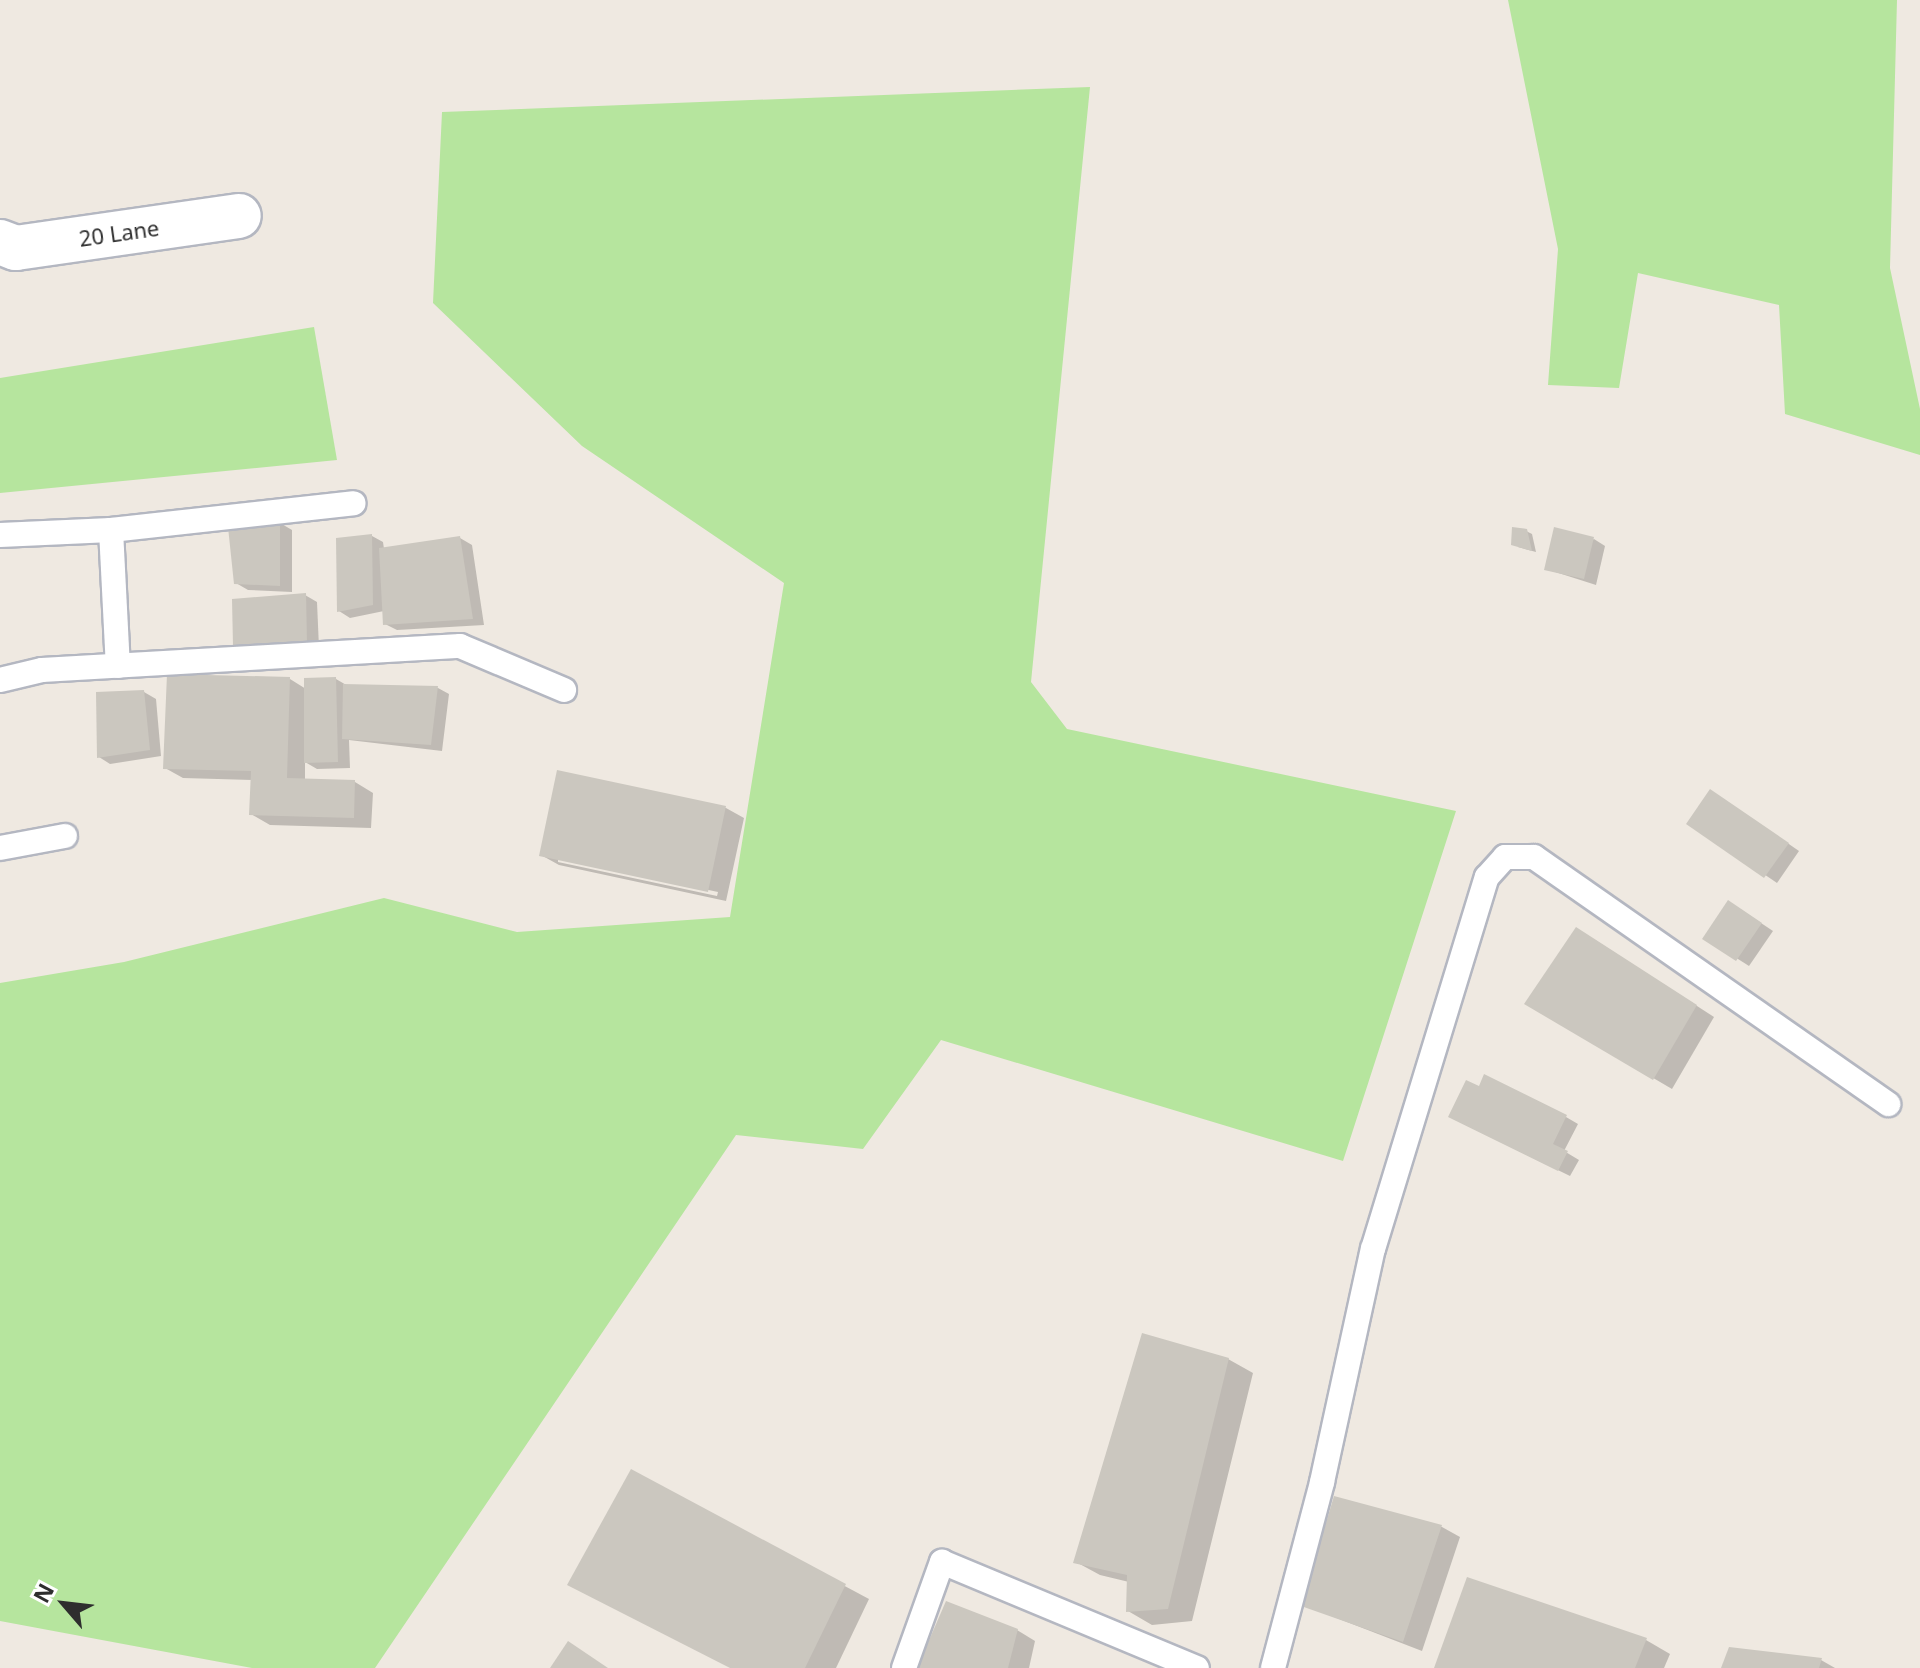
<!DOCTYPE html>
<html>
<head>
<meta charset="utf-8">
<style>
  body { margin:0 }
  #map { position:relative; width:1920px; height:1668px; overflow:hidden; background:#efe9e1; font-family:"Noto Sans",sans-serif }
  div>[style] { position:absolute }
  .green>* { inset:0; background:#b6e59e }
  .shadow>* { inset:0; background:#0003 }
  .building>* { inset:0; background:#cbc7bf }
  .roads { filter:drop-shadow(2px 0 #b4b7c1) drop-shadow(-2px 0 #b4b7c1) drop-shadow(0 2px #b4b7c1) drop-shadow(0 -2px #b4b7c1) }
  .service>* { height:24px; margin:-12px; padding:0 12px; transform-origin:12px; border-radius:12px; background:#fff }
  .minor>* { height:44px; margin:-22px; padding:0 22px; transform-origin:22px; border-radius:22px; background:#fff }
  span { translate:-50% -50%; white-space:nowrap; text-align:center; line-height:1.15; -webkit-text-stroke:7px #fff; paint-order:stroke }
  .street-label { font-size:22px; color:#2e2e2e }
  .north { position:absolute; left:24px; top:1564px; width:80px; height:80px; -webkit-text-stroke:6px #fff; paint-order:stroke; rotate:298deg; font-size:22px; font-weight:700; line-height:32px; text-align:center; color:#2e2e2e }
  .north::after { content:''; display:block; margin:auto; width:28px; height:36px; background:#2e2e2e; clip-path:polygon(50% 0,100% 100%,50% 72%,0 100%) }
</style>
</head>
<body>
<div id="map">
  <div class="green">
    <i style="clip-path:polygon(1508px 0,1897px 0,1890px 268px,1920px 409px,1920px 455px,1785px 414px,1779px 305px,1638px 273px,1619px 388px,1548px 385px,1558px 249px)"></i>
    <i style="clip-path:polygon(1090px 87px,1031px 682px,1067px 729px,1456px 811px,1343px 1161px,941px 1040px,863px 1149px,736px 1135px,375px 1668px,252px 1668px,0 1621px,0 983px,124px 962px,384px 898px,517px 932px,730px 917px,784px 583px,582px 446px,433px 303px,442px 112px)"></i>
    <i style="clip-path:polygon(314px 327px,337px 460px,0 493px,0 378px)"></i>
  </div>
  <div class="shadow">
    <i style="clip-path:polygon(280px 523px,292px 530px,292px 592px,248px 590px,236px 583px)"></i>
    <i style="clip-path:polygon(1526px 531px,1532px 534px,1536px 552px,1518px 547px)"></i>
    <i style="clip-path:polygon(372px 536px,383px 542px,384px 549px,460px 538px,472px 545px,484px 625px,397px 630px,385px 624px,384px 611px,350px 618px,339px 611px)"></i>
    <i style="clip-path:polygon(1594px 539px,1605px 546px,1596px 585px,1546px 569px)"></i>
    <i style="clip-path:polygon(305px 595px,317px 602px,319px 648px,247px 652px,235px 645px)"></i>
    <i style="clip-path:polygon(290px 679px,306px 689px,336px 679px,348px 686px,438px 688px,449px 694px,442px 751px,349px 740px,350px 768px,317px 769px,305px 762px,305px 781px,355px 782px,373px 793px,371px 828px,270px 825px,251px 814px,252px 780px,183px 778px,165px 768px)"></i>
    <i style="clip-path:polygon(144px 692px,156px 699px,161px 756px,110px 764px,99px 757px)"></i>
    <i style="clip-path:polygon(evenodd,559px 772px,726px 808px,744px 818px,726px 901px,559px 865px,541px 855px,559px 772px,558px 858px,718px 892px,717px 896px,558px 862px,558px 858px)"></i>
    <i style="clip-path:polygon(1722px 798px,1799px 851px,1777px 883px,1689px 823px)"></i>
    <i style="clip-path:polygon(1740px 909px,1773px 931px,1749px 966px,1705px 938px)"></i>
    <i style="clip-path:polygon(1595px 940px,1714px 1017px,1672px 1089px,1527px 1004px)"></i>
    <i style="clip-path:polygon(1566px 1117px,1578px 1124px,1564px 1151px,1579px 1160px,1570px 1176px,1462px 1123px)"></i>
    <i style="clip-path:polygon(1228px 1359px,1253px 1373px,1192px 1621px,1152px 1625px,1128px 1611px,1129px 1582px,1100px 1575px,1076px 1562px)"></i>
    <i style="clip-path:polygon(632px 1472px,869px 1599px,836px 1668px,731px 1668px)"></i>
    <i style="clip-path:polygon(1336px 1498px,1442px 1527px,1460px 1537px,1422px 1651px,1303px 1605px)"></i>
    <i style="clip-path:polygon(1017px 1630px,1035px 1641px,1029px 1668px,919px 1668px)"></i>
    <i style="clip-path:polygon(1646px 1640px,1670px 1654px,1664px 1668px,1436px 1668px)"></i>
    <i style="clip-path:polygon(1821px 1660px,1835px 1668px,1723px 1668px)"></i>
  </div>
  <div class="building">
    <i style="clip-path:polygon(280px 521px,280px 586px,234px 584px,228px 527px)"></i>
    <i style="clip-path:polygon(1512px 527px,1527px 529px,1532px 551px,1511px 545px)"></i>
    <i style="clip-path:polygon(1554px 527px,1594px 537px,1584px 579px,1544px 570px)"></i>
    <i style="clip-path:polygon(372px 534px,373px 605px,337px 612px,336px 538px)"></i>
    <i style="clip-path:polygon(460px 536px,473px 619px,383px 625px,379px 548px)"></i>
    <i style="clip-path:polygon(306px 593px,307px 643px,233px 646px,232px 599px)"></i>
    <i style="clip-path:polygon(167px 674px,290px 677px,287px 778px,355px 780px,354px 818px,249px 815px,251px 771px,163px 769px)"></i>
    <i style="clip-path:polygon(336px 677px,338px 762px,304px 763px,304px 678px)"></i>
    <i style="clip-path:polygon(343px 684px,438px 686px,431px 745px,342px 739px)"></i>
    <i style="clip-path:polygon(144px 690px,150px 750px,97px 758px,96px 692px)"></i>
    <i style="clip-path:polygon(557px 770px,726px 806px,708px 892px,539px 856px)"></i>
    <i style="clip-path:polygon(1710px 789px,1789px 843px,1764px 878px,1686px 824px)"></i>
    <i style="clip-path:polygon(1728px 900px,1762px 923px,1736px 961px,1702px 939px)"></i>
    <i style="clip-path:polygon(1576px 927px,1697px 1005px,1653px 1080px,1524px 1004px)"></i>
    <i style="clip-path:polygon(1484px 1074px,1567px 1115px,1553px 1144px,1568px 1151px,1558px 1171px,1448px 1117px,1466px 1080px,1479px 1086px)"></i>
    <i style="clip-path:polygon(1142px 1333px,1229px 1358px,1168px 1609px,1126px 1612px,1127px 1575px,1073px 1563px)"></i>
    <i style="clip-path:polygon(631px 1469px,846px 1584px,805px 1668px,730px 1668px,567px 1585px)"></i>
    <i style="clip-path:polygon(1334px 1496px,1442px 1525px,1403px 1642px,1301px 1606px)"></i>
    <i style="clip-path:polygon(1467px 1577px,1647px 1638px,1635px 1668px,1434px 1668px)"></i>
    <i style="clip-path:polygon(946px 1601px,1018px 1629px,1008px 1668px,917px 1668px)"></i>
    <i style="clip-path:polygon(568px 1641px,608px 1668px,550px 1668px)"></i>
    <i style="clip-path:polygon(1729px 1647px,1822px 1658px,1819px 1668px,1721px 1668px)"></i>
  </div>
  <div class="roads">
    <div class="service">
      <i style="left:111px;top:530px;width:136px;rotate:87.1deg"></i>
      <i style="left:0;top:535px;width:111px;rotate:-2.6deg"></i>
      <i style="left:111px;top:530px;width:244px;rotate:-6.3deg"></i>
      <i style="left:0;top:680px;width:43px;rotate:-13.4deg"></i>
      <i style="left:42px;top:670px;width:419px;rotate:-3.3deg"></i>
      <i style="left:460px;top:646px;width:113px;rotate:22.9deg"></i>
      <i style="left:0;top:848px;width:66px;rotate:-10.5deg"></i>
      <i style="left:904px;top:1668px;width:113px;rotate:-70.3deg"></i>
      <i style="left:942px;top:1562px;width:276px;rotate:22.6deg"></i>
      <i style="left:1273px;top:1668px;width:192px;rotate:-75.2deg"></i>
      <i style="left:1322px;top:1482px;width:239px;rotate:-77.7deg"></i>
      <i style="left:1373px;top:1249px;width:389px;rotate:-73deg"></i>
      <i style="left:1487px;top:877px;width:27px;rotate:-48deg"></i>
      <i style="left:1505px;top:857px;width:29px"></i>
      <i style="left:1534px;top:857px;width:432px;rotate:34.9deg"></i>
    </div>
    <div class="minor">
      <i style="left:0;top:242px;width:17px;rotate:21deg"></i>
      <i style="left:16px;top:248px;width:225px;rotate:-8.2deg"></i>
    </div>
  </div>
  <div class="street-label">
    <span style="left:119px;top:233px;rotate:-8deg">20 Lane</span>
  </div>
  <div class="north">N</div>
</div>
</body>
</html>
